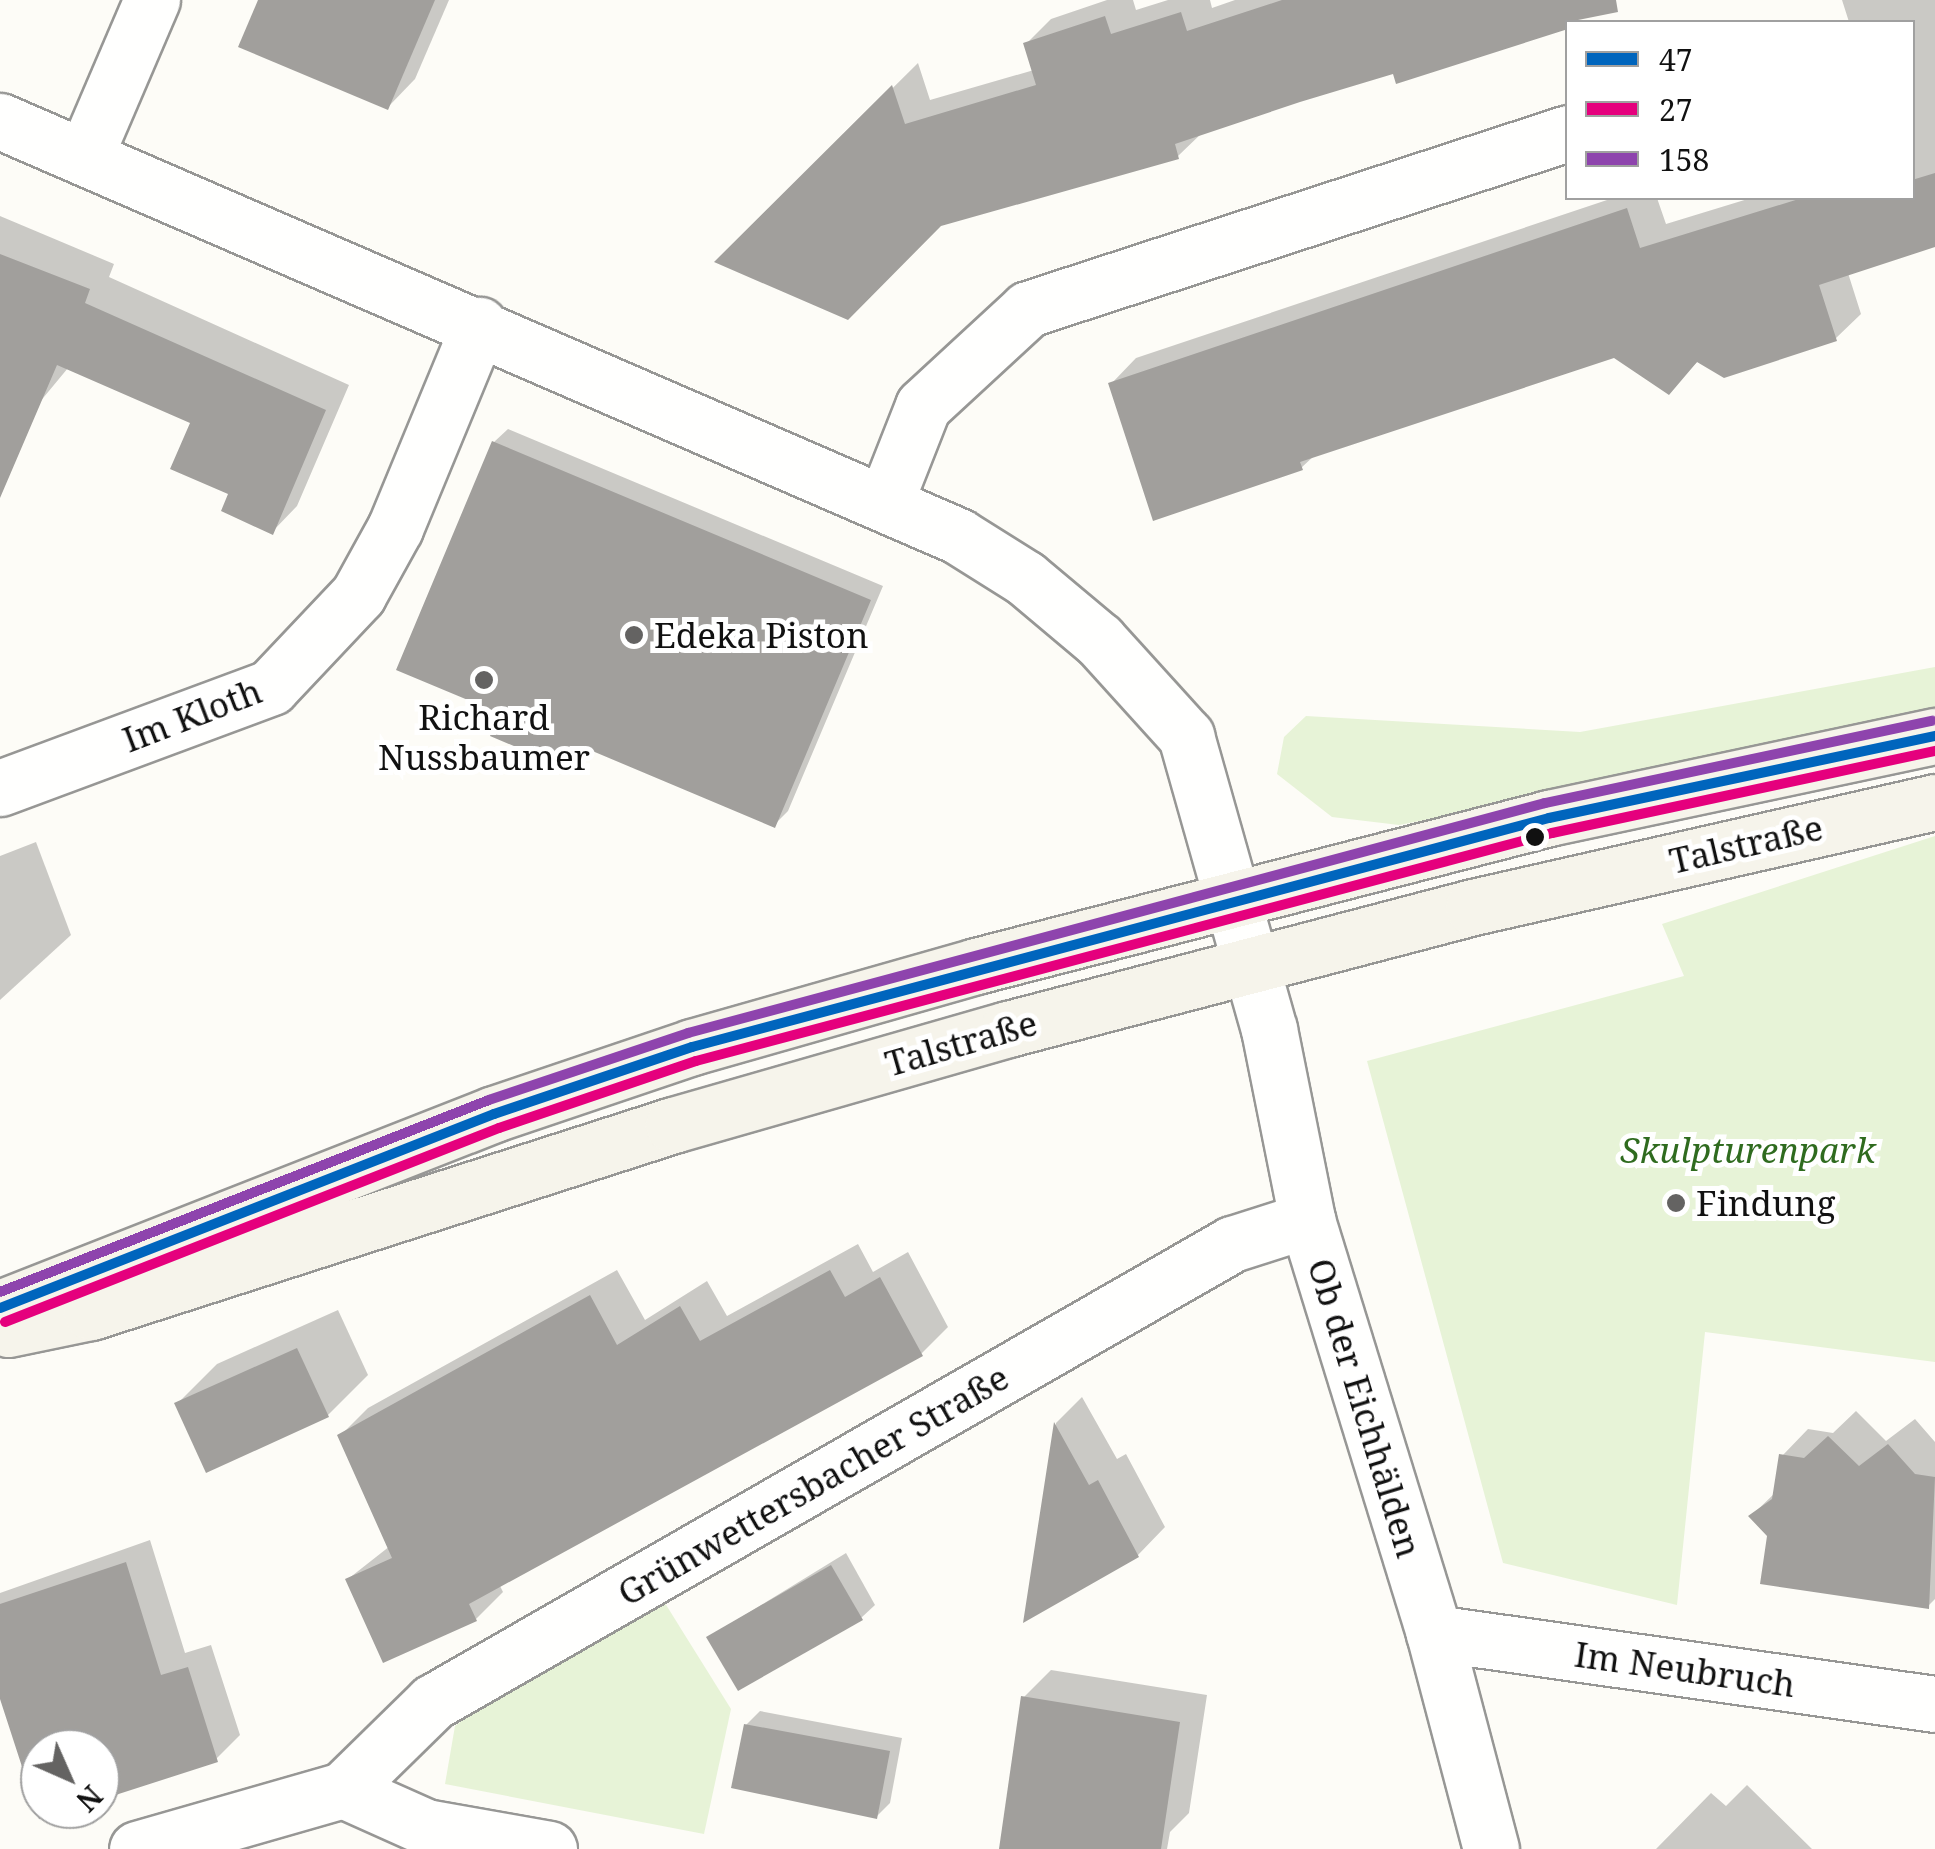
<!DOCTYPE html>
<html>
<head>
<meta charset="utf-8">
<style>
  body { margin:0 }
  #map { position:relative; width:1935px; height:1849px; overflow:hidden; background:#fdfcf7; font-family:"Noto Serif",serif }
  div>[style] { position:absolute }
  .green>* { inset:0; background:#e7f3d7 }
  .shadow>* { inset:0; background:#0003 }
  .building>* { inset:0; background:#a19f9c }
  .roads { filter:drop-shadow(2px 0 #979795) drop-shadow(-2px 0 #979795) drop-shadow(0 2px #979795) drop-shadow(0 -2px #979795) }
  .street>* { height:55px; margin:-27.5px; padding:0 27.5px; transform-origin:27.5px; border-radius:27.5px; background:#fffffe }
  .secondary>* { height:55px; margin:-27.5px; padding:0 27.5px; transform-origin:27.5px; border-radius:27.5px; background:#f6f4eb }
  .bus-1>* { height:10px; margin:-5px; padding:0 5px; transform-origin:5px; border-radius:5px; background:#0065bd }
  .bus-2>* { height:10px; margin:-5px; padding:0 5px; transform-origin:5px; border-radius:5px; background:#e5007d }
  .bus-3>* { height:10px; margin:-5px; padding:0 5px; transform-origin:5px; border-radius:5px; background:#8e44ad }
  .dots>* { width:28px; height:28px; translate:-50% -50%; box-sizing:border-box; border:5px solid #fff; border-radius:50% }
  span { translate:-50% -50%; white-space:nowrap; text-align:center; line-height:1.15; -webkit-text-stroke:10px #fff; paint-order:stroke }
  .poi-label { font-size:35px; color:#111 }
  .left { translate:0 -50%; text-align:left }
  .street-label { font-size:35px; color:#111 }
  .park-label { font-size:35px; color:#2f6b1f; font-style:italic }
  .legend { position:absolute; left:1565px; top:20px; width:350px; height:180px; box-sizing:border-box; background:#fff; border:2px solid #a0a0a0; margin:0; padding:12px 18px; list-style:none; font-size:30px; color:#111 }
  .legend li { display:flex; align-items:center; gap:20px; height:50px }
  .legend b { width:50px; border:2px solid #a0a0a0 }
  .north { position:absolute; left:20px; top:1729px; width:100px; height:100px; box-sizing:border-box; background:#fff; border:2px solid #a0a0a0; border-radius:50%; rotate:135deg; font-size:28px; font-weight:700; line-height:40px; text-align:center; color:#111 }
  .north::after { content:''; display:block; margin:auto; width:35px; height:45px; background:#646362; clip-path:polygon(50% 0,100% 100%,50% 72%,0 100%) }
</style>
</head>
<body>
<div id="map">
  <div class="green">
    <i style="clip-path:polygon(1935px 667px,1935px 721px,1399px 825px,1332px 817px,1277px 774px,1284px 737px,1306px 716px,1580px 732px)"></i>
    <i style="clip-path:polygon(1935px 836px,1935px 1362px,1705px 1332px,1677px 1605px,1503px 1563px,1367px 1061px,1684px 976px,1662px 924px)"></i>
    <i style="clip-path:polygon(663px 1600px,731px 1709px,704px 1834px,445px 1784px,455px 1726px,517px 1679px)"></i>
  </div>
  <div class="shadow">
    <i style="clip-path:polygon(261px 0,449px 0,415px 79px,388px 107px)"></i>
    <i style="clip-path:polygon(1107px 0,1133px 0,1136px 10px,1168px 0,1210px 0,1212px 8px,1235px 0,1564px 0,1203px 132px,1178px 156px,718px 261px,918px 63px,930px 100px,1034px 70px,1026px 44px,1051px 19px)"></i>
    <i style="clip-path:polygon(1842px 0,1935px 0,1935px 245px,1848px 273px,1861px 314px,1835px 339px,1699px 360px,1668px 392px,1614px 355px,1315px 455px,1301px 468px,1111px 384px,1136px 358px,1613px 198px,1657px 198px,1666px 224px,1751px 198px,1912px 198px,1912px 22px,1849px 22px)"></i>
    <i style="clip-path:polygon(0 216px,114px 264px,109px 277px,349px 385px,297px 506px,272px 532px,231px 492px,193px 422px,68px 368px,39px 403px,0 386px)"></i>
    <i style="clip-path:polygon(508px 429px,883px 586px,788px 811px,774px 825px,595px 750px,578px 770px,502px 712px,494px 442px)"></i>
    <i style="clip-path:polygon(36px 842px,71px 935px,0 1000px,0 856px)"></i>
    <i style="clip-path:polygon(858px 1244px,873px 1272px,908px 1252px,948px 1327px,921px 1354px,499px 1584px,503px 1592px,476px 1619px,348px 1579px,390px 1546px,340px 1436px,368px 1408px,617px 1270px,645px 1320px,707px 1281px,727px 1316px)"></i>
    <i style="clip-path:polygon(338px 1310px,368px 1375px,328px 1415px,177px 1404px,217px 1364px)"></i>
    <i style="clip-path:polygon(1082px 1397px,1117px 1459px,1126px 1454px,1165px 1527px,1138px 1555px,1026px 1618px,1056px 1423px)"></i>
    <i style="clip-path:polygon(1856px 1411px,1886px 1441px,1915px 1419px,1935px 1442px,1935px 1599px,1928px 1606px,1770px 1535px,1751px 1516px,1776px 1492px,1782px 1456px,1808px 1429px,1833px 1433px)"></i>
    <i style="clip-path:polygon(150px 1540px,185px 1653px,211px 1645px,240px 1735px,216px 1759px,100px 1797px,100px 1749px,40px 1749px,40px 1809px,62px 1809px,41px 1816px,0 1691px,0 1593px)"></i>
    <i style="clip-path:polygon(846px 1553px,875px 1605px,861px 1618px,709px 1637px)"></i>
    <i style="clip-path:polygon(1051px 1670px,1207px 1695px,1189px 1813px,1170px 1832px,1167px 1849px,1001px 1849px,1024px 1697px)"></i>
    <i style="clip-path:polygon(760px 1711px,902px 1738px,890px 1803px,876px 1817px,746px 1725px)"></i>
    <i style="clip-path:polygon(1747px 1785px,1812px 1849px,1656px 1849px,1711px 1793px,1726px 1806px)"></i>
  </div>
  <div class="building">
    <i style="clip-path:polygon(258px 0,435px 0,388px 110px,238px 47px)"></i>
    <i style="clip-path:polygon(1282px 0,1616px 0,1618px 12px,1568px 22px,1568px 29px,1396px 84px,1393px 74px,1300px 102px,1175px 144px,1179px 159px,941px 226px,848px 320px,714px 262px,892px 85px,905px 124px,1036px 85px,1023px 43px,1105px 16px,1111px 34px,1181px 12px,1187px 31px)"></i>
    <i style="clip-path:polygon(1935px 173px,1935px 247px,1819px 285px,1837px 341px,1724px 378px,1697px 362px,1669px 395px,1614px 358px,1300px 462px,1303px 470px,1153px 521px,1108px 383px,1627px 208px,1640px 248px,1802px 198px,1912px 198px,1912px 180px)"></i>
    <i style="clip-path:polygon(0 254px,90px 289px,85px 303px,326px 410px,273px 535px,221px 511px,228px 494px,170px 469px,190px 423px,57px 365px,0 498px)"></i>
    <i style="clip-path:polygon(492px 441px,871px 600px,775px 828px,590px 750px,579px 773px,535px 755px,490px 736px,499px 713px,396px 670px)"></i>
    <i style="clip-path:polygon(830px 1270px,845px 1297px,880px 1277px,923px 1356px,469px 1604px,477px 1621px,383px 1663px,345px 1579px,392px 1558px,337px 1435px,590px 1295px,617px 1345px,680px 1306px,700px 1341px)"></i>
    <i style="clip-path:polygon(297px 1348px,329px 1417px,206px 1473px,174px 1403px)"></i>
    <i style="clip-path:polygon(1054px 1422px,1089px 1485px,1098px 1480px,1139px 1557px,1023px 1623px)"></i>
    <i style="clip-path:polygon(1828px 1436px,1859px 1466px,1888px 1444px,1915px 1474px,1935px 1477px,1929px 1609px,1760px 1584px,1767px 1536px,1748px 1516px,1772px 1499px,1779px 1454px,1804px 1458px)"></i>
    <i style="clip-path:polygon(126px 1562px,161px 1675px,188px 1667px,218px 1762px,100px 1800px,100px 1749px,40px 1749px,40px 1809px,70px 1809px,39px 1819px,0 1699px,0 1604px)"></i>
    <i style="clip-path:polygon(831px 1565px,863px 1620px,738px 1691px,706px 1637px)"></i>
    <i style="clip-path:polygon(1021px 1696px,1180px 1722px,1161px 1849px,999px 1849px)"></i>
    <i style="clip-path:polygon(744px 1724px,890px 1751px,877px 1819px,731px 1788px)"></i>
  </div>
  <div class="roads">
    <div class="street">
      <i style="left:0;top:121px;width:1044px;rotate:23.42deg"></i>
      <i style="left:958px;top:536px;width:79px;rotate:32.1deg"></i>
      <i style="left:1025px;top:578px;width:97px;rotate:40deg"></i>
      <i style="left:1099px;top:640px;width:130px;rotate:47.8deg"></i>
      <i style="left:1186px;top:736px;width:305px;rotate:74.2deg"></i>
      <i style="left:1269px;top:1029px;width:195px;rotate:78.7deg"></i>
      <i style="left:1307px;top:1220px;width:432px;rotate:72.9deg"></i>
      <i style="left:1434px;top:1633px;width:223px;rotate:75.2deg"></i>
      <i style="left:85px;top:156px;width:170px;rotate:-66.8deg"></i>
      <i style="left:886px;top:500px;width:101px;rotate:-68.5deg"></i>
      <i style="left:923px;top:406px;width:143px;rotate:-42.7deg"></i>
      <i style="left:1028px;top:309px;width:568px;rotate:-18.05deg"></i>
      <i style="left:0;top:788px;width:289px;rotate:-20.4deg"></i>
      <i style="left:271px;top:687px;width:127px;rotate:-46.6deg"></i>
      <i style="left:358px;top:595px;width:77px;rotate:-61.1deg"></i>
      <i style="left:395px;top:528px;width:220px;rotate:-67.5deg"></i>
      <i style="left:1434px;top:1633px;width:506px;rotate:8.07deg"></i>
      <i style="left:343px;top:1790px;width:91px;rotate:24deg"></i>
      <i style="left:426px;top:1827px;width:125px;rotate:10.1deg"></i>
      <i style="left:137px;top:1849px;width:214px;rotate:-16deg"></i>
      <i style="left:343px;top:1790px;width:126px;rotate:-44.4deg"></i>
      <i style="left:433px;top:1702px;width:921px;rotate:-29.82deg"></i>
      <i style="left:1232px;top:1244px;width:79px;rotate:-17.7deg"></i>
    </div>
    <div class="secondary">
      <i style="left:0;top:1308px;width:531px;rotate:-21.44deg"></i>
      <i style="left:494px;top:1114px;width:209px;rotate:-18.7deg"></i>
      <i style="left:692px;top:1047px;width:295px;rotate:-15.9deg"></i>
      <i style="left:976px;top:966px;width:592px;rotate:-14.48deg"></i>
      <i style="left:1549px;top:818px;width:395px;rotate:-12deg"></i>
      <i style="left:8px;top:1329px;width:85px;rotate:-11.6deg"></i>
      <i style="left:91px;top:1312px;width:611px;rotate:-17.81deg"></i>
      <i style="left:673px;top:1125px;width:348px;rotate:-16deg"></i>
      <i style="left:1008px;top:1029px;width:481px;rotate:-14.7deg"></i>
      <i style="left:1473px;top:907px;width:474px;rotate:-12.8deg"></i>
    </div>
  </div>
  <div class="bus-1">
    <i style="left:0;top:1308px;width:531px;rotate:-21.44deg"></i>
    <i style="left:494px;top:1114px;width:209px;rotate:-18.7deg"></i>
    <i style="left:692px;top:1047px;width:887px;rotate:-14.96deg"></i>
    <i style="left:1549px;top:818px;width:395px;rotate:-12deg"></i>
  </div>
  <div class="bus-2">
    <i style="left:5px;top:1322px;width:531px;rotate:-21.44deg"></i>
    <i style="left:499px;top:1128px;width:208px;rotate:-18.8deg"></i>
    <i style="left:696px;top:1061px;width:886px;rotate:-14.91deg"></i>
    <i style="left:1552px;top:833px;width:392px;rotate:-12.1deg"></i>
  </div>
  <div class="bus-3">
    <i style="left:0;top:1292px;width:525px;rotate:-21.44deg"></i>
    <i style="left:489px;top:1100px;width:210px;rotate:-18.6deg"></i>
    <i style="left:688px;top:1033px;width:887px;rotate:-15.02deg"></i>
    <i style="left:1545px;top:803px;width:396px;rotate:-12deg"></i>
  </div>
  <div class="dots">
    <i style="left:634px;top:635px;background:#646362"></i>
    <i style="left:484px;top:680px;background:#646362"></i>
    <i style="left:1535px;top:837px;background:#111"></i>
    <i style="left:1676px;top:1203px;background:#646362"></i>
  </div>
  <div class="poi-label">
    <span class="left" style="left:654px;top:635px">Edeka Piston</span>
    <span style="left:484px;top:737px">Richard<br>Nussbaumer</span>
    <span class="left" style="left:1696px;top:1203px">Findung</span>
  </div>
  <div class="street-label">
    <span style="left:192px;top:715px;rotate:-21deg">Im Kloth</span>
    <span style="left:1746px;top:844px;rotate:-13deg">Talstraße</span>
    <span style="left:961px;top:1043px;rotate:-16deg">Talstraße</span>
    <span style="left:1365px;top:1408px;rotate:73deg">Ob der Eichhälden</span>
    <span style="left:813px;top:1485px;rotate:-30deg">Grünwettersbacher Straße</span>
    <span style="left:1685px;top:1669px;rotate:8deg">Im Neubruch</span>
  </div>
  <div class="park-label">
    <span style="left:1748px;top:1150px">Skulpturenpark</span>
  </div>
  <ul class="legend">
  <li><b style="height:12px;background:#0065bd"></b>47</li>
  <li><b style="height:12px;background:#e5007d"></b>27</li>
  <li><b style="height:12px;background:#8e44ad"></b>158</li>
  </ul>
  <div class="north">N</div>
</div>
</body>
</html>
